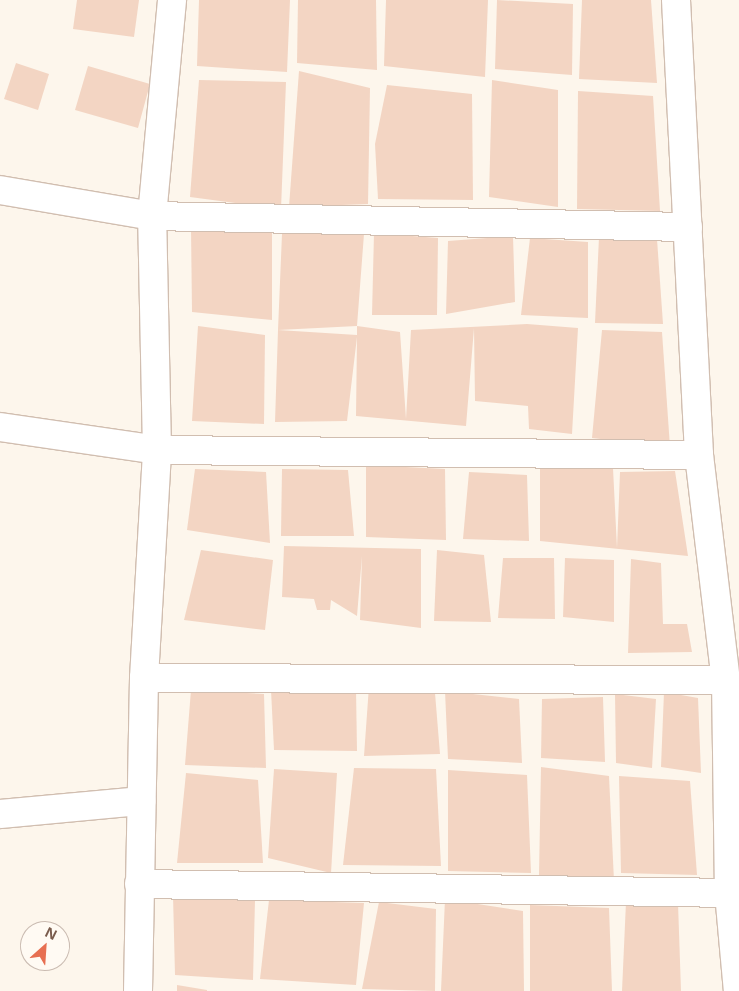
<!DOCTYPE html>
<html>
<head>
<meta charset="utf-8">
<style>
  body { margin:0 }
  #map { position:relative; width:739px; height:991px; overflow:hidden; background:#fdf6ec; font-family:"Open Sans",sans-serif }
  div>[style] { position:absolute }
  .building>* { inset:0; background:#f3d5c3 }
  .roads { filter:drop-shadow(1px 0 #d1beb0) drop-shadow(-1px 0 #d1beb0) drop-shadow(0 1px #d1beb0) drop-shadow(0 -1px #d1beb0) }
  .minor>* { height:28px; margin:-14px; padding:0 14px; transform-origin:14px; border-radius:14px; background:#fff }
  span { translate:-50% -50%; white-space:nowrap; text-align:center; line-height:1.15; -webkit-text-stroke:5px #fffaf3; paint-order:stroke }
  .north { position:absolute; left:20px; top:921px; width:50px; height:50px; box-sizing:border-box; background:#fffaf3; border:1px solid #cabbb1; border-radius:50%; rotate:26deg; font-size:14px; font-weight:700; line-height:20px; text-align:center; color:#7a5c4d }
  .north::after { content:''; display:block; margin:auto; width:18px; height:22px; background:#e76f51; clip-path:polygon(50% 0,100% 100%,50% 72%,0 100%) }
</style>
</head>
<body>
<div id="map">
  <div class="building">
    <i style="clip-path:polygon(77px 0,139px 0,134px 37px,73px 29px)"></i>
    <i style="clip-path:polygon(199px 0,290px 0,287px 72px,197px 66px)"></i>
    <i style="clip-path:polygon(298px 0,376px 0,377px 70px,297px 63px)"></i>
    <i style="clip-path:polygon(386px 0,488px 0,485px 77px,384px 66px)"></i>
    <i style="clip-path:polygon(497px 0,573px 4px,572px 75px,495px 69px)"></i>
    <i style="clip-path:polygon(582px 0,651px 0,657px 83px,579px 79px)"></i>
    <i style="clip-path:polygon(16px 63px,49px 74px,38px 110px,4px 99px)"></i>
    <i style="clip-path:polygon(88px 66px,150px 84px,138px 128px,75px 110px)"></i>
    <i style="clip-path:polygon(299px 71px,370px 88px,368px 204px,289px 207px)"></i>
    <i style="clip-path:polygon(199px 80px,286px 82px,281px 209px,190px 197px)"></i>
    <i style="clip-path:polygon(492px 80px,558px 90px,558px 207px,489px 197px)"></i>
    <i style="clip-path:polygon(387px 85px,472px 94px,473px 200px,378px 199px,375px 144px)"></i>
    <i style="clip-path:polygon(578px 91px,653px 96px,660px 211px,577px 209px)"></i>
    <i style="clip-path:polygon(191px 228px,272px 230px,272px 320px,192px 312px)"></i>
    <i style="clip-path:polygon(374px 233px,438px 238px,437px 315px,372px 315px)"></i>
    <i style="clip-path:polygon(282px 234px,364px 234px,357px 326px,278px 330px,357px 335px,357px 326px,400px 332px,406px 419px,411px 330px,527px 324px,578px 328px,572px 434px,529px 429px,528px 406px,475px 401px,474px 328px,466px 426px,356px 416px,357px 337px,347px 421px,275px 422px,278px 330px)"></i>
    <i style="clip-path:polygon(513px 236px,515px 302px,446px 314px,448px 241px)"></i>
    <i style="clip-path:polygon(599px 237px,657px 239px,663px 324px,595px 323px)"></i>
    <i style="clip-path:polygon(530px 238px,588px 242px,588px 318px,521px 315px)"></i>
    <i style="clip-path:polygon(198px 326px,265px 335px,264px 424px,192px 421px)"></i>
    <i style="clip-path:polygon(602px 330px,662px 332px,670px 447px,592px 438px)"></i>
    <i style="clip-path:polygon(366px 465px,445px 469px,446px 540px,366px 537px)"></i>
    <i style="clip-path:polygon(613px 468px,617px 548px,620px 472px,675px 471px,688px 556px,540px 541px,540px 469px)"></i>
    <i style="clip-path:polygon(195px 469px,266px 472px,270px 543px,187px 530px)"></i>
    <i style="clip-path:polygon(282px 469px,348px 470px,354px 536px,281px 536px)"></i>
    <i style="clip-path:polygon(469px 472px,527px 475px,529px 541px,463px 539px)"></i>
    <i style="clip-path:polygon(284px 546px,421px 549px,421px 628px,360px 620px,362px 556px,357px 616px,331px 600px,330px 610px,317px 610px,314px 599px,282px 597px)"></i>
    <i style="clip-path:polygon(201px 550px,273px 560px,265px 630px,184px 620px)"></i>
    <i style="clip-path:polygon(437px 550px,484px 555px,491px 622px,434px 621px)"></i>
    <i style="clip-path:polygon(503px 558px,554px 558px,555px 619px,498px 618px)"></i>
    <i style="clip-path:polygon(565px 558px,614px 560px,614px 622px,563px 617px)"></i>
    <i style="clip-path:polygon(631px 559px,661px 563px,663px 624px,687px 624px,692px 652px,628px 653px)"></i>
    <i style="clip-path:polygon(369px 686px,435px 693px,440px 754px,364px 756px)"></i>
    <i style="clip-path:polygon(356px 689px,357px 751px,274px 750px,271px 690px)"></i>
    <i style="clip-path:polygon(191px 690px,264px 694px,266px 768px,185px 765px)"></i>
    <i style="clip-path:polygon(445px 691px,519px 699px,522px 763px,448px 759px)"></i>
    <i style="clip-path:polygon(664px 692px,698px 698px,701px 773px,661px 767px)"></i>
    <i style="clip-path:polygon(615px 694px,656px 699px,652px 768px,616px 763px)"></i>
    <i style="clip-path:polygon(603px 697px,605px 762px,541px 758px,542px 699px)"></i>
    <i style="clip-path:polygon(541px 767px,609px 776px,614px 881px,539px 875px)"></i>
    <i style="clip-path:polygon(354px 768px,436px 769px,441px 866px,343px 865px)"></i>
    <i style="clip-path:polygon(274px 769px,337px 773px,331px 873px,268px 858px)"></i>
    <i style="clip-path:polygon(448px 770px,527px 775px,531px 873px,448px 871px)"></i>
    <i style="clip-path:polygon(186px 773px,258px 780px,263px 863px,177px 863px)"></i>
    <i style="clip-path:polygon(619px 776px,690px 781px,697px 875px,621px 873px)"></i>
    <i style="clip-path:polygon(173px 895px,255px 900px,253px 980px,175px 975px)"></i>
    <i style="clip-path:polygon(445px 899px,523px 911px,524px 991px,441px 991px)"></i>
    <i style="clip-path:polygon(269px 900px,364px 903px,356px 985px,260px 979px)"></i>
    <i style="clip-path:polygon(379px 902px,436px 909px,435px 991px,362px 989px)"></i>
    <i style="clip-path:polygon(626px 902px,678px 903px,681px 991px,622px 991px)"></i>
    <i style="clip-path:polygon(530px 905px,609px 908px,612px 991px,530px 991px)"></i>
    <i style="clip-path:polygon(177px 985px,207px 990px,207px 991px,177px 991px)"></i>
  </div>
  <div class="roads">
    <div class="minor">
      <i style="left:676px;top:0;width:456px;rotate:87.1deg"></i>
      <i style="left:699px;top:455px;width:227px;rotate:83.2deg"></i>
      <i style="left:726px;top:680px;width:213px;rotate:89.2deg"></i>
      <i style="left:729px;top:893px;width:98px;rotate:84.8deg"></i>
      <i style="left:0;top:190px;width:154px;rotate:9.7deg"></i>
      <i style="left:152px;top:216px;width:536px;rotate:1.18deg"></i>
      <i style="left:0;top:427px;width:159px;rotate:8.3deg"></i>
      <i style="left:157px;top:450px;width:542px;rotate:0.53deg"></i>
      <i style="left:144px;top:678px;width:582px;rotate:0.2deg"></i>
      <i style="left:0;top:814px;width:142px;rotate:-5.3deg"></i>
      <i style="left:139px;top:884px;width:590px;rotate:0.87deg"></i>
      <i style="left:138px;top:991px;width:313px;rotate:-88.9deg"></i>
      <i style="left:144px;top:678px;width:228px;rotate:-86.7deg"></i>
      <i style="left:157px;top:450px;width:234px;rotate:-91.2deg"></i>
      <i style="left:152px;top:216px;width:217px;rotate:-84.7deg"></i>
    </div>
  </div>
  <div class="north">N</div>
</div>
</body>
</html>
